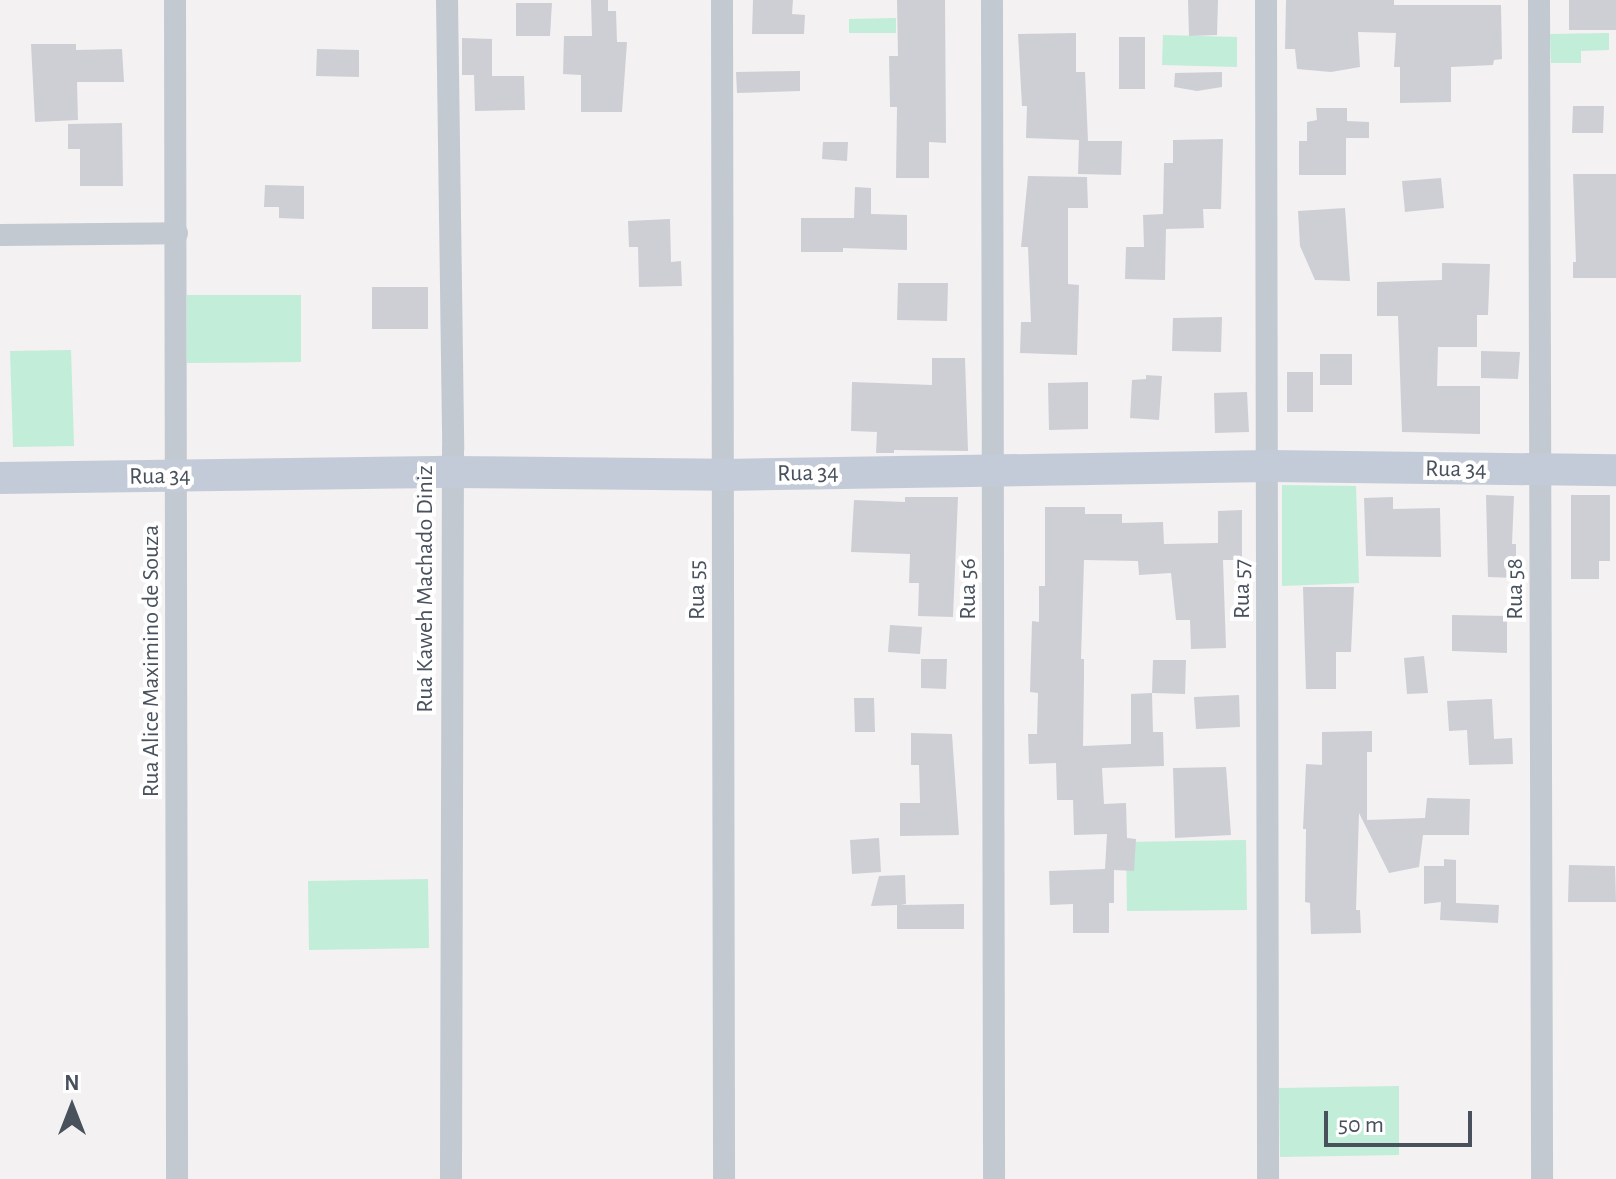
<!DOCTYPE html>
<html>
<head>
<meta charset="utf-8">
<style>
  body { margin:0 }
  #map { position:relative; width:1616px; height:1179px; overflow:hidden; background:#f3f1f1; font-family:"Alegreya Sans",sans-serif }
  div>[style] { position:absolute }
  .green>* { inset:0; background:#c2edd9 }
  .building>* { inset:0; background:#cecfd5 }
  .street>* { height:22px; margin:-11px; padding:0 11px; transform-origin:11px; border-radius:11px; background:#c2c9d1 }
  .secondary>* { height:32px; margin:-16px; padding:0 16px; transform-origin:16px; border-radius:16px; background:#c4cbd8 }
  span { translate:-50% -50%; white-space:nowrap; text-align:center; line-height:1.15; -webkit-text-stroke:8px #fff; paint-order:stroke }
  .street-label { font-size:24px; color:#49515d }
  .north { position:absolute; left:32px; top:1067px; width:80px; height:80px; -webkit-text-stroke:6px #fff; paint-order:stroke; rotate:0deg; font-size:22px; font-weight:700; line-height:32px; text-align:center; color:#49515d }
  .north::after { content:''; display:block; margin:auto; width:28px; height:36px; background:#49515d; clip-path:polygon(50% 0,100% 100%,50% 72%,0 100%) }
  .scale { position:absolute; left:1324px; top:1111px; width:148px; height:36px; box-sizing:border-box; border:4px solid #49515d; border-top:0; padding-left:10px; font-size:24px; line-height:28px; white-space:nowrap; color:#49515d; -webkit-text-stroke:6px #fff; paint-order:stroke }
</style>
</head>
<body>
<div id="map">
  <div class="green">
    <i style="clip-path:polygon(896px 18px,896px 33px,849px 33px,849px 19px)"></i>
    <i style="clip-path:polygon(1609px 33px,1609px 50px,1581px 51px,1581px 63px,1551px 63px,1550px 34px)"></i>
    <i style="clip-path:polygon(1163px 35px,1237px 37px,1237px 67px,1162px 65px)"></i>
    <i style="clip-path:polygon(187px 295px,301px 295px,301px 362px,187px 363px)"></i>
    <i style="clip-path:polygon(71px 350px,74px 446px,13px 447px,10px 351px)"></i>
    <i style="clip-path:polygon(1282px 485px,1356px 486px,1359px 583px,1282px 586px)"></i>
    <i style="clip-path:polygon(1246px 840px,1247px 910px,1127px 911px,1126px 842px)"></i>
    <i style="clip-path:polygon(428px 879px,429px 948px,309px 950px,308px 881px)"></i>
    <i style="clip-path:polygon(1399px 1086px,1399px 1155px,1280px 1157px,1279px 1088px)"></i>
  </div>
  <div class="building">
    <i style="clip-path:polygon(591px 0,608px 0,608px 11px,616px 11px,617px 42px,627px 42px,622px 112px,581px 112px,581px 75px,563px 74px,564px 36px,592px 36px)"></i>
    <i style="clip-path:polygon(753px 0,793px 0,792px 14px,805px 15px,804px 34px,752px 34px)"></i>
    <i style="clip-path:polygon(897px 0,945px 0,946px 143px,929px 142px,929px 178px,896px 178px,897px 107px,890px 107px,889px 56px,898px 56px)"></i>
    <i style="clip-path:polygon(1188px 0,1218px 0,1217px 35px,1189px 36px)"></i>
    <i style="clip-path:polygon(1286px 0,1394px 0,1394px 5px,1501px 5px,1502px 59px,1494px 60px,1493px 65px,1451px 67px,1451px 102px,1400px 103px,1400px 67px,1394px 67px,1396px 33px,1358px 32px,1360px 67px,1331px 72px,1297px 69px,1295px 49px,1285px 49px)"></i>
    <i style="clip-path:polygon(1569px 0,1616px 0,1616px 30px,1569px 30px)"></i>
    <i style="clip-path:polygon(516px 3px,552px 3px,550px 36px,516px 36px)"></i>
    <i style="clip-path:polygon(1076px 33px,1076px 72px,1085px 72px,1088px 141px,1122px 141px,1121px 175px,1078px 174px,1079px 140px,1026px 138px,1027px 106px,1022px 106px,1018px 34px)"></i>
    <i style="clip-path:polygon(1119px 37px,1145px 37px,1145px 89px,1119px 89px)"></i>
    <i style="clip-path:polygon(462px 38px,492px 39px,492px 76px,524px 76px,525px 110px,475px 111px,474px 75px,462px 75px)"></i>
    <i style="clip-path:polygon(31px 44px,76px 44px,76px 50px,122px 49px,124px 82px,77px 82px,78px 120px,35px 122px)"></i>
    <i style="clip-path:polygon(317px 49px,359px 50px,359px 77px,316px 76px)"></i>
    <i style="clip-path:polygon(800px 71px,800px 91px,737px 93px,736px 72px)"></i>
    <i style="clip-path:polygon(1222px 72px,1222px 87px,1197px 91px,1174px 87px,1175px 73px)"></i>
    <i style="clip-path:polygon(1573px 106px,1604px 106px,1603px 133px,1572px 133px)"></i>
    <i style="clip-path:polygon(1316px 108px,1347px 108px,1347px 121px,1369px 122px,1369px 138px,1346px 138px,1346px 175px,1299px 175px,1299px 141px,1307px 141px,1307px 122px,1317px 120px)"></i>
    <i style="clip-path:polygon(122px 123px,123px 186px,80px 186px,80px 149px,68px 149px,68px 124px)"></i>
    <i style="clip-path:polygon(1223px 139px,1221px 209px,1203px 209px,1204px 228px,1166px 229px,1165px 280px,1125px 279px,1126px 247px,1144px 247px,1143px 215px,1163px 214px,1164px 163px,1173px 163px,1173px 140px)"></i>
    <i style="clip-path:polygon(823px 142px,848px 142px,847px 161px,822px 159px)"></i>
    <i style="clip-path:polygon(1573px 174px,1616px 174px,1616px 278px,1573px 278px,1573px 262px,1576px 262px)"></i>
    <i style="clip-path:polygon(1028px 176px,1087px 177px,1088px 208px,1068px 208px,1068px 284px,1079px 285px,1077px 355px,1020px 353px,1021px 322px,1031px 322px,1028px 247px,1021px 247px)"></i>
    <i style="clip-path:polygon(1441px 178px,1444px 208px,1405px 212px,1402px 181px)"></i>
    <i style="clip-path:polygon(265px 185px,304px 186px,304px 219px,279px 218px,279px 207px,264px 207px)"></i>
    <i style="clip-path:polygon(855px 187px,871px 188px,871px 214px,907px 215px,907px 250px,843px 248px,843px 252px,801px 252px,801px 218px,854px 218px)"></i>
    <i style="clip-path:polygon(1345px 208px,1350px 281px,1315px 280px,1300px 246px,1298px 211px)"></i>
    <i style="clip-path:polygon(670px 219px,671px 262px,681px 261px,682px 286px,639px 287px,638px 247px,629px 247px,628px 221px)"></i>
    <i style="clip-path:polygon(1442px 263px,1490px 264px,1488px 315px,1477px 315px,1477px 347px,1438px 347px,1437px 386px,1480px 386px,1480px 434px,1402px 432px,1398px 316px,1377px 316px,1377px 282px,1442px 280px)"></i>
    <i style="clip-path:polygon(898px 283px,948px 283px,947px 321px,897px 320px)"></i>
    <i style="clip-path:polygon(372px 287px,428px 287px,428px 329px,372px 329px)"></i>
    <i style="clip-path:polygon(1222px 317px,1221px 352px,1172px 351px,1173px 318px)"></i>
    <i style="clip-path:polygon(1481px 351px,1520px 352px,1518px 379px,1481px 378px)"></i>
    <i style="clip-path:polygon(1320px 354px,1352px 354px,1352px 385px,1320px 385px)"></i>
    <i style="clip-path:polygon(932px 358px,965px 358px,968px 451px,894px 450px,894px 453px,876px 453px,877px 432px,851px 431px,852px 382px,932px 385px)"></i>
    <i style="clip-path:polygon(1287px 372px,1313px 372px,1313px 412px,1287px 412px)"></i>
    <i style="clip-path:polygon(1146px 375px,1162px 376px,1159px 420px,1130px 418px,1132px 380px,1146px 379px)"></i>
    <i style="clip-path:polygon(1088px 382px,1088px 429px,1049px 430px,1048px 383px)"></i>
    <i style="clip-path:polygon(1247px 392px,1249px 432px,1215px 433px,1214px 393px)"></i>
    <i style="clip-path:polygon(1486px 495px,1514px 496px,1512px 544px,1516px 544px,1516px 578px,1488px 577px)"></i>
    <i style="clip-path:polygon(1571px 495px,1610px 495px,1610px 561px,1599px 561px,1599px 579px,1571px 579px)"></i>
    <i style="clip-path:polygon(905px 497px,958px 497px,953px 617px,918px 616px,919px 583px,909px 583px,910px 554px,851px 552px,854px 500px,905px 502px)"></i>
    <i style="clip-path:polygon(1393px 497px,1393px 509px,1440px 508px,1441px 557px,1366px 556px,1364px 498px)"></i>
    <i style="clip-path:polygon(1045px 507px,1085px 507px,1085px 514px,1122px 514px,1122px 523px,1163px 522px,1164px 544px,1218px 543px,1218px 511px,1242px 510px,1242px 560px,1223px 560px,1226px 648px,1191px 649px,1190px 620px,1176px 620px,1171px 573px,1139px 575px,1138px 561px,1084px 560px,1081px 659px,1084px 659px,1084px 678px,1083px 746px,1131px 744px,1131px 694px,1152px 693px,1153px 732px,1163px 732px,1164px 766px,1102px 768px,1104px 804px,1126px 803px,1127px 838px,1136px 839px,1134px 871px,1114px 870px,1114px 903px,1109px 903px,1109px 933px,1073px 933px,1073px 904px,1050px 905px,1049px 871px,1105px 869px,1107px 834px,1074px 835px,1073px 800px,1057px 800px,1056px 763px,1029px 764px,1028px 734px,1037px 734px,1038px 693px,1030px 692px,1032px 621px,1039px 622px,1039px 586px,1045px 586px)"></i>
    <i style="clip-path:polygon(1303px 587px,1354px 587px,1351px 652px,1336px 652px,1336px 689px,1306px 689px)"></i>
    <i style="clip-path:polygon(1452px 615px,1507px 616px,1507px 653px,1452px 651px)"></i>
    <i style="clip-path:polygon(890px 625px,922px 627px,920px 654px,888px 652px)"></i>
    <i style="clip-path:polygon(1424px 656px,1428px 693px,1407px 694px,1404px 658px)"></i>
    <i style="clip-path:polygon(921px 659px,947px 659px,946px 689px,921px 688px)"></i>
    <i style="clip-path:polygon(1153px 660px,1186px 660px,1185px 694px,1152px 693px)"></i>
    <i style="clip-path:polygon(1239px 695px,1240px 727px,1196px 729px,1194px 697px)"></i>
    <i style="clip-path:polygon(854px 698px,874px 698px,875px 732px,855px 732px)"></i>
    <i style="clip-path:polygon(1492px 699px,1494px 739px,1512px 738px,1513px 764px,1469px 765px,1467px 730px,1449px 731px,1447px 701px)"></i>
    <i style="clip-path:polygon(1372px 731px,1372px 752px,1367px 752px,1367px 820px,1425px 818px,1427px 798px,1470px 799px,1469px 835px,1423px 835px,1419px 867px,1389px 873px,1359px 813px,1356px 910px,1360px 910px,1361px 933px,1311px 934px,1310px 903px,1305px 902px,1306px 829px,1303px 829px,1306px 764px,1322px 765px,1322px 732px)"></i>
    <i style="clip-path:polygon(911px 733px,952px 734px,959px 835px,900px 836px,900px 803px,920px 803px,919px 765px,911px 765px)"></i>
    <i style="clip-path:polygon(1226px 767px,1231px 835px,1175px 838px,1173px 768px)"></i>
    <i style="clip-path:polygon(879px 838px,881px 872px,852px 874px,850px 840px)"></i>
    <i style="clip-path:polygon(1444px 859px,1456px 860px,1456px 903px,1499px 905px,1498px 923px,1440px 920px,1441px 902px,1424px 904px,1424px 866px,1444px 866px)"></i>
    <i style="clip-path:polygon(1569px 865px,1615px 866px,1616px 902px,1568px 902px)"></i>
    <i style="clip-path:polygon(905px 875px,906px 904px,901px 905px,964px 904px,964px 929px,897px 929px,897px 905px,871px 906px,879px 876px)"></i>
  </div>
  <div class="street">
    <i style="left:175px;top:0;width:1179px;rotate:89.9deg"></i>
    <i style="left:447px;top:0;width:449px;rotate:89.2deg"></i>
    <i style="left:453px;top:449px;width:730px;rotate:90.16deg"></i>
    <i style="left:722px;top:0;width:1179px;rotate:89.9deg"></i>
    <i style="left:992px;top:0;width:1179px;rotate:89.9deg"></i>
    <i style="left:1266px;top:0;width:1179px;rotate:89.9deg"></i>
    <i style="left:1539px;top:0;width:1179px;rotate:89.85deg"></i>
    <i style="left:0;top:235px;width:177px;rotate:-0.6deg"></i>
  </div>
  <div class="secondary">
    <i style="left:0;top:478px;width:452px;rotate:-0.8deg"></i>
    <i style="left:452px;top:472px;width:272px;rotate:0.6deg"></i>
    <i style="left:724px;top:475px;width:545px;rotate:-0.95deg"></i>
    <i style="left:1269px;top:466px;width:347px;rotate:0.7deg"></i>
  </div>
  <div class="street-label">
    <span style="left:1456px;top:470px;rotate:1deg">Rua 34</span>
    <span style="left:808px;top:474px;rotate:-1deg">Rua 34</span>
    <span style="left:160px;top:477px;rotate:-1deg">Rua 34</span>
    <span style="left:426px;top:589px;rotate:-90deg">Rua Kaweh Machado Diniz</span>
    <span style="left:969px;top:589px;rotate:-90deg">Rua 56</span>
    <span style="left:1243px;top:589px;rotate:-90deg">Rua 57</span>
    <span style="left:1516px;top:589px;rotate:-90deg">Rua 58</span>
    <span style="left:698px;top:590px;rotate:-90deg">Rua 55</span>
    <span style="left:152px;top:661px;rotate:-90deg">Rua Alice Maximino de Souza</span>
  </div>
  <div class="north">N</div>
  <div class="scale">50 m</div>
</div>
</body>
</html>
